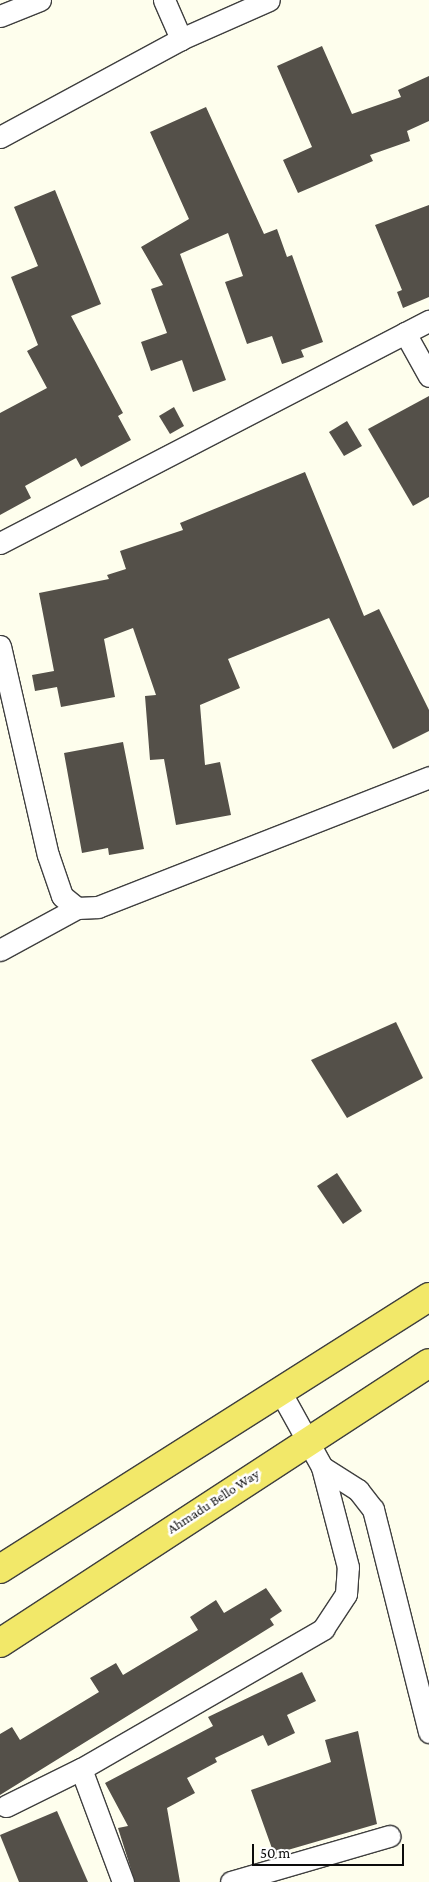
<!DOCTYPE html>
<html>
<head>
<meta charset="utf-8">
<style>
  body { margin:0 }
  #map { position:relative; width:429px; height:1882px; overflow:hidden; background:#fefeed; font-family:"Crimson Pro",serif }
  div>[style] { position:absolute }
  .building>* { inset:0; background:#545049 }
  .roads { filter:drop-shadow(1px 0 #3f3f3f) drop-shadow(-1px 0 #3f3f3f) drop-shadow(0 1px #3f3f3f) drop-shadow(0 -1px #3f3f3f) }
  .street>* { height:21px; margin:-10.5px; padding:0 10.5px; transform-origin:10.5px; border-radius:10.5px; background:#fff }
  .primary>* { height:28px; margin:-14px; padding:0 14px; transform-origin:14px; border-radius:14px; background:#f2e869 }
  span { translate:-50% -50%; white-space:nowrap; text-align:center; line-height:1.15; -webkit-text-stroke:5px #fff; paint-order:stroke }
  .street-label { font-size:14px; color:#0c0c0c }
  .scale { position:absolute; left:252px; top:1844px; width:152px; height:22px; box-sizing:border-box; border:2px solid #0c0c0c; border-top:0; padding-left:6px; font-size:15px; line-height:18px; white-space:nowrap; color:#0c0c0c; -webkit-text-stroke:4px #fff; paint-order:stroke }
</style>
</head>
<body>
<div id="map">
  <div class="building">
    <i style="clip-path:polygon(322px 46px,352px 114px,401px 97px,398px 90px,429px 76px,429px 121px,407px 131px,410px 141px,370px 155px,373px 161px,298px 193px,283px 160px,312px 147px,277px 66px)"></i>
    <i style="clip-path:polygon(206px 107px,264px 234px,277px 229px,287px 257px,292px 255px,323px 342px,301px 350px,304px 357px,282px 364px,272px 336px,247px 344px,225px 282px,243px 276px,228px 233px,180px 254px,226px 380px,193px 392px,182px 360px,151px 371px,141px 342px,167px 333px,151px 289px,163px 285px,141px 247px,189px 219px,150px 132px)"></i>
    <i style="clip-path:polygon(55px 190px,101px 304px,71px 316px,123px 413px,118px 416px,131px 440px,81px 467px,76px 458px,25px 486px,31px 498px,0 515px,0 413px,47px 388px,27px 351px,38px 345px,11px 277px,38px 266px,14px 207px)"></i>
    <i style="clip-path:polygon(429px 205px,429px 297px,403px 308px,397px 292px,402px 290px,375px 225px)"></i>
    <i style="clip-path:polygon(429px 396px,429px 497px,413px 506px,368px 429px)"></i>
    <i style="clip-path:polygon(174px 407px,184px 426px,170px 434px,159px 416px)"></i>
    <i style="clip-path:polygon(347px 421px,362px 446px,344px 456px,329px 432px)"></i>
    <i style="clip-path:polygon(305px 472px,364px 616px,379px 609px,429px 710px,429px 731px,393px 749px,329px 618px,228px 659px,240px 688px,200px 705px,205px 765px,220px 762px,231px 815px,176px 825px,164px 759px,150px 760px,145px 696px,156px 695px,133px 628px,104px 639px,115px 697px,61px 707px,57px 687px,35px 691px,32px 675px,54px 671px,39px 593px,109px 579px,107px 575px,126px 569px,120px 551px,183px 530px,180px 523px)"></i>
    <i style="clip-path:polygon(123px 742px,144px 849px,109px 855px,108px 848px,82px 853px,64px 753px)"></i>
    <i style="clip-path:polygon(396px 1022px,423px 1078px,347px 1118px,311px 1060px)"></i>
    <i style="clip-path:polygon(337px 1173px,362px 1211px,343px 1224px,317px 1186px)"></i>
    <i style="clip-path:polygon(266px 1588px,282px 1611px,270px 1619px,274px 1625px,0 1795px,0 1734px,12px 1727px,20px 1740px,99px 1692px,90px 1678px,116px 1663px,123px 1675px,198px 1630px,190px 1617px,216px 1600px,224px 1613px)"></i>
    <i style="clip-path:polygon(302px 1672px,316px 1701px,287px 1715px,295px 1733px,268px 1746px,263px 1735px,215px 1758px,217px 1762px,187px 1778px,195px 1793px,167px 1808px,180px 1882px,135px 1882px,118px 1828px,128px 1826px,105px 1783px,213px 1726px,208px 1717px)"></i>
    <i style="clip-path:polygon(358px 1731px,377px 1824px,274px 1854px,251px 1790px,331px 1762px,325px 1740px)"></i>
    <i style="clip-path:polygon(57px 1811px,88px 1882px,19px 1882px,0 1835px)"></i>
  </div>
  <div class="roads">
    <div class="street">
      <i style="left:164px;top:0;width:43px;rotate:66.4deg"></i>
      <i style="left:0;top:16px;width:43px;rotate:-21.8deg"></i>
      <i style="left:0;top:137px;width:206px;rotate:-28.4deg"></i>
      <i style="left:181px;top:39px;width:96px;rotate:-23.9deg"></i>
      <i style="left:405px;top:333px;width:49px;rotate:60.8deg"></i>
      <i style="left:0;top:543px;width:483px;rotate:-27.4deg"></i>
      <i style="left:0;top:646px;width:214px;rotate:77.1deg"></i>
      <i style="left:48px;top:855px;width:43px;rotate:71.1deg"></i>
      <i style="left:62px;top:896px;width:19px;rotate:39deg"></i>
      <i style="left:77px;top:908px;width:21px;rotate:-3deg"></i>
      <i style="left:98px;top:907px;width:356px;rotate:-21.4deg"></i>
      <i style="left:0;top:950px;width:88px;rotate:-28.6deg"></i>
      <i style="left:322px;top:1467px;width:43px;rotate:32.6deg"></i>
      <i style="left:358px;top:1490px;width:24px;rotate:52deg"></i>
      <i style="left:373px;top:1509px;width:230px;rotate:75.9deg"></i>
      <i style="left:81px;top:1769px;width:121px;rotate:69.6deg"></i>
      <i style="left:6px;top:1806px;width:84px;rotate:-26.3deg"></i>
      <i style="left:81px;top:1769px;width:280px;rotate:-30deg"></i>
      <i style="left:323px;top:1629px;width:42px;rotate:-56.7deg"></i>
      <i style="left:346px;top:1594px;width:27px;rotate:-86deg"></i>
      <i style="left:348px;top:1567px;width:103px;rotate:-104.6deg"></i>
      <i style="left:322px;top:1467px;width:85px;rotate:-119deg"></i>
      <i style="left:231px;top:1882px;width:165px;rotate:-16.2deg"></i>
    </div>
    <div class="primary">
      <i style="left:0;top:1569px;width:508px;rotate:-32.38deg"></i>
      <i style="left:0;top:1643px;width:512px;rotate:-33.13deg"></i>
    </div>
  </div>
  <div class="street-label">
    <span style="left:213px;top:1501px;rotate:-33deg">Ahmadu Bello Way</span>
  </div>
  <div class="scale">50 m</div>
</div>
</body>
</html>
